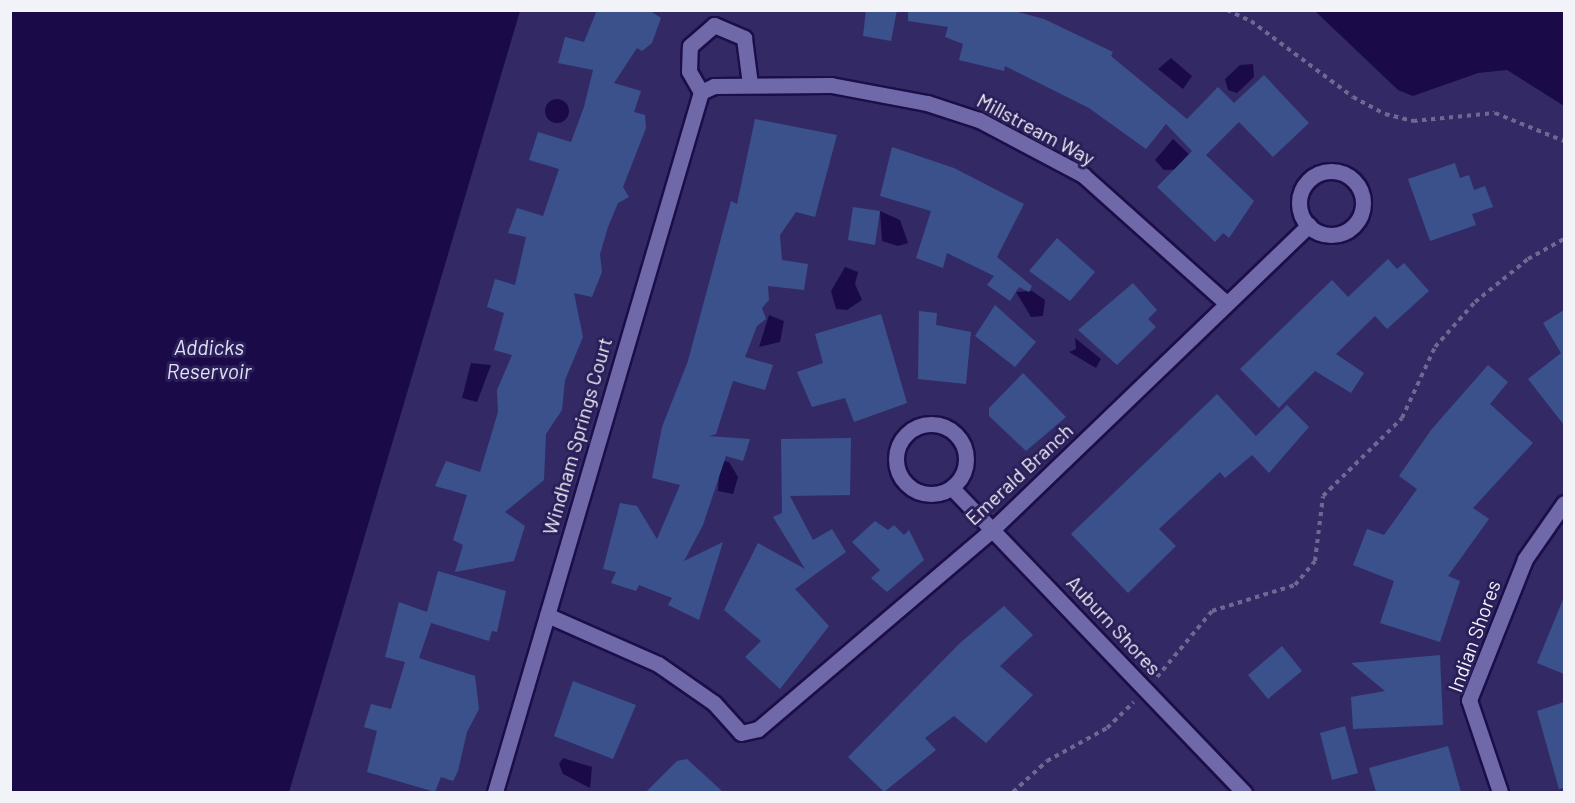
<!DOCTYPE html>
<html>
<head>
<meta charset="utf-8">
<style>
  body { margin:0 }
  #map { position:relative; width:1575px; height:803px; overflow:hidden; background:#332a65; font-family:Barlow,sans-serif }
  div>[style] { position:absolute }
  .water>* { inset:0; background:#1b0a48 }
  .round { border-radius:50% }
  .building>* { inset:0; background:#3b518c }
  .path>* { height:4px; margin-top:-2px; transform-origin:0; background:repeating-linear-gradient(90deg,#6e6893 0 4.5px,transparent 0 9px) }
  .roads { filter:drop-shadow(2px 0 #1c0e48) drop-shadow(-2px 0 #1c0e48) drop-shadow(0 2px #1c0e48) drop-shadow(0 -2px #1c0e48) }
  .minor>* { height:15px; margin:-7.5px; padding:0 7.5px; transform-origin:7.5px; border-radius:7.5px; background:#6f69aa }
  .minor>.ring { margin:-7.5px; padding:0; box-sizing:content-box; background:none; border:15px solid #6f69aa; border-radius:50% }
  span { translate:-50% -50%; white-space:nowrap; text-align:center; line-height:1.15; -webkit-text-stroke:6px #2a1f59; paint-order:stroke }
  .street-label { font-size:20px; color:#f2f2f9 }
  .water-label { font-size:21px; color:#e2e2f6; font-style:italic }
  .frame { position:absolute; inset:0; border:12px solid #f2f2f9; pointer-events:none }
</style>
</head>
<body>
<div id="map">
  <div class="water">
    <i style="clip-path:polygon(10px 11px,520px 11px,289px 792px,11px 792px)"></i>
    <i style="clip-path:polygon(1315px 11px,1564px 11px,1564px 106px,1507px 70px,1478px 73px,1413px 96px,1398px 90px)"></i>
    <i style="clip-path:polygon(1171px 58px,1192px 76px,1183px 89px,1158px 69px)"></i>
    <i style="clip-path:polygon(1253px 64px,1254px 77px,1237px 93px,1228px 90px,1225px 79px,1240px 65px)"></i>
    <i class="round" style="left:545px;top:99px;width:24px;height:24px"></i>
    <i style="clip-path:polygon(1173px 139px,1193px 158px,1184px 169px,1164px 170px,1155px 160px)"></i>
    <i style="clip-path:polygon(880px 211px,900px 220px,908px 243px,898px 246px,882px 241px)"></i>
    <i style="clip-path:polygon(845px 267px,858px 272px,855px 284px,862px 300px,847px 310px,836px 309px,831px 291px)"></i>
    <i style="clip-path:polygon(1032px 291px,1045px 300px,1043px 316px,1031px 317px,1016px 292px)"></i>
    <i style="clip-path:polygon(769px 315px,784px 321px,780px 342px,759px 347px)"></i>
    <i style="clip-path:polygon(1075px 338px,1101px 359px,1096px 368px,1069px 352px,1076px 349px)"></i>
    <i style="clip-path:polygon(471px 363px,491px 365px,477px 402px,462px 398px)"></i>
    <i style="clip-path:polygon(720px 460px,729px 462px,738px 477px,733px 494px,718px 491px)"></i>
    <i style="clip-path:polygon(563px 758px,592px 767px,590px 788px,563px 774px,559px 764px)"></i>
  </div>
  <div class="building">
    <i style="clip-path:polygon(597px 10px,649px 10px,661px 18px,652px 43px,642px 51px,637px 48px,614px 83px,641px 91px,634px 112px,645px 115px,646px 128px,623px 187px,629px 197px,618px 203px,608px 227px,600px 254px,602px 272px,592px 297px,574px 293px,583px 337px,565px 380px,562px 410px,546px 434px,544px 480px,505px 512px,525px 526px,514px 561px,455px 572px,463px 545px,453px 540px,467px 495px,435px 486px,446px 461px,480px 472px,498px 412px,497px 390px,512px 355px,494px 350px,504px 313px,487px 307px,495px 279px,515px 285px,526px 237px,508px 233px,517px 208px,543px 216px,559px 169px,529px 160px,538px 132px,571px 142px,584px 107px,593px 70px,558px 63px,565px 37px,584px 42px)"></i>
    <i style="clip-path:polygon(866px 10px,897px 10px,891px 41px,863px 36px)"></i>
    <i style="clip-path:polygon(908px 10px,1010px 10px,1044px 19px,1113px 52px,1111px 56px,1187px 119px,1218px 87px,1234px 103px,1264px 75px,1309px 123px,1273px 157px,1239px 122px,1206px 155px,1254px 201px,1229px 238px,1223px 233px,1215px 242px,1157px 187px,1192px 151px,1166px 124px,1146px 149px,1089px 108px,1005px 66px,1004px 71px,959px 60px,963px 44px,945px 37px,948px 27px,908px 21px)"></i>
    <i style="clip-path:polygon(755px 119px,837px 135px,815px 217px,796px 212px,780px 235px,782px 260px,808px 264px,804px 290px,768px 286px,769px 300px,762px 308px,766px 319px,757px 326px,745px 357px,773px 365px,765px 390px,733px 381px,716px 434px,709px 436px,750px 439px,743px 461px,726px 456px,703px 525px,684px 561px,723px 542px,699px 620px,668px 605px,672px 598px,639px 585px,636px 591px,611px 583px,616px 572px,603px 569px,620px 503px,637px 506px,657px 539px,680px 485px,652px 478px,662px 427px,688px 361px,731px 201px,737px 204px)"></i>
    <i style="clip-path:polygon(892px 147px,954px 168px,1024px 204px,997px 257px,1032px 286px,1029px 292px,1019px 287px,1010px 301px,987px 285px,994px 276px,947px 253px,943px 268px,916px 258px,931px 211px,880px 196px)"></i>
    <i style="clip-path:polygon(1455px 163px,1460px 178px,1469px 175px,1474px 190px,1485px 186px,1493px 207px,1472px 214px,1476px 225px,1430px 241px,1408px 179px)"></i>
    <i style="clip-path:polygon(853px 207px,880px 211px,875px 245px,848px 240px)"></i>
    <i style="clip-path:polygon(1057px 238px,1095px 272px,1070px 301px,1029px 271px)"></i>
    <i style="clip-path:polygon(1388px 259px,1397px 269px,1404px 263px,1429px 291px,1387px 329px,1375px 316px,1336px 354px,1364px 373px,1351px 393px,1315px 371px,1279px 408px,1240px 369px,1332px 280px,1348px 297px)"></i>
    <i style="clip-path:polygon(1133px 283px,1157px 310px,1148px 319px,1156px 327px,1117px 365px,1078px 330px)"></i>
    <i style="clip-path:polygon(995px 305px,1036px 342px,1015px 367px,975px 336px)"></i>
    <i style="clip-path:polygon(1564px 310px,1564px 425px,1528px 379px,1561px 353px,1543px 323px)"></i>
    <i style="clip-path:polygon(919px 311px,937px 313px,936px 325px,971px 332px,966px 384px,918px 379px)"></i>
    <i style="clip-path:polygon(881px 314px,907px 403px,854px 422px,845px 398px,812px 407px,797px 372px,823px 363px,815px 334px)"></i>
    <i style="clip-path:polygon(1488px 365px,1508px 382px,1490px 404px,1533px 443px,1473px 508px,1489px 519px,1448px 576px,1460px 581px,1440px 642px,1380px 623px,1394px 581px,1353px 565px,1367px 529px,1384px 535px,1417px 489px,1399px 476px,1431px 430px)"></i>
    <i style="clip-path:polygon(1023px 373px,1066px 417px,1026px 451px,989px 416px,989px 408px)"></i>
    <i style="clip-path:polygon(1217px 394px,1256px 436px,1287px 405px,1309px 427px,1269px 473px,1252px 455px,1225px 478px,1220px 472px,1159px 529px,1176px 546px,1128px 593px,1071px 534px)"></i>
    <i style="clip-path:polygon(851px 438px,850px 495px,790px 496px,813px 540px,832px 529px,846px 552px,795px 589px,829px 626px,780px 689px,745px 657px,761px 641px,724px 610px,758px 543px,805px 569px,773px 517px,782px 513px,781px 439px)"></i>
    <i style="clip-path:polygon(875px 521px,888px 530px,894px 525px,904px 535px,909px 530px,924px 560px,887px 592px,871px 578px,880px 570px,852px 542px)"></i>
    <i style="clip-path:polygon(438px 571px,506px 591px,497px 632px,492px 631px,489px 641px,431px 623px,419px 658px,475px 676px,479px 709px,467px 732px,458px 771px,453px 781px,441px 777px,435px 792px,367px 772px,377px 731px,364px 727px,371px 704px,391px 709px,405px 662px,385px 657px,399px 602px,427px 612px)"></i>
    <i style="clip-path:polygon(1564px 597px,1564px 674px,1537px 663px)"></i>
    <i style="clip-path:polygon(1004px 606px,1033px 635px,1000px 666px,1033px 695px,986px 743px,954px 716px,925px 738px,936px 750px,884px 792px,848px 757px,960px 643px)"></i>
    <i style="clip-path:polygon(1282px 646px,1302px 671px,1268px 699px,1248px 675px)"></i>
    <i style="clip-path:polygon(1440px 655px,1443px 725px,1353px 729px,1351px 697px,1385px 691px,1351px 663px)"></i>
    <i style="clip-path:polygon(573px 681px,636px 705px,613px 759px,554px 736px)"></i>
    <i style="clip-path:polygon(1564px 702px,1564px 788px,1559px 789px,1537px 711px)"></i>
    <i style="clip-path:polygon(1345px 726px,1358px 773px,1332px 780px,1320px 733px)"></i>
    <i style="clip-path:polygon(1448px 746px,1461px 792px,1376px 792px,1369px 768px)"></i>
    <i style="clip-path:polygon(687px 759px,723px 792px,646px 792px,677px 761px)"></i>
  </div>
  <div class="path">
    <i style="left:1227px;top:10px;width:26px;rotate:25deg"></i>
    <i style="left:1251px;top:21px;width:127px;rotate:36.7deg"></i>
    <i style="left:1353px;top:97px;width:36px;rotate:28deg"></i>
    <i style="left:1385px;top:114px;width:29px;rotate:14deg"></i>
    <i style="left:1413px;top:121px;width:82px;rotate:-5.6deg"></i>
    <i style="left:1495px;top:113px;width:74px;rotate:22.1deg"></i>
    <i style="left:1157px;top:677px;width:86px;rotate:-50.2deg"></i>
    <i style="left:1212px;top:611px;width:87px;rotate:-17.4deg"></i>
    <i style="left:1295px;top:585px;width:31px;rotate:-50deg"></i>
    <i style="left:1315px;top:561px;width:65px;rotate:-83deg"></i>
    <i style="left:1323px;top:496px;width:111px;rotate:-44.6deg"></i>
    <i style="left:1402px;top:418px;width:78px;rotate:-65.1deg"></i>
    <i style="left:1435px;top:347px;width:60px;rotate:-48.4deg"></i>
    <i style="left:1475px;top:302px;width:68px;rotate:-39.1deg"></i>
    <i style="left:1528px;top:259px;width:41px;rotate:-29.1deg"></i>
    <i style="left:1013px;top:792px;width:46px;rotate:-42.4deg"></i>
    <i style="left:1047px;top:761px;width:68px;rotate:-28.8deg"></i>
    <i style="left:1107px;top:728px;width:37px;rotate:-44deg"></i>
  </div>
  <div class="roads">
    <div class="minor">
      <i style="left:701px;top:92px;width:14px;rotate:-25deg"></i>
      <i style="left:714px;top:86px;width:117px;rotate:-0.5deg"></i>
      <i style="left:831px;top:85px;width:98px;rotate:10.6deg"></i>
      <i style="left:927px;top:103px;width:55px;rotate:18.1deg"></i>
      <i style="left:979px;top:120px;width:118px;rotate:27.9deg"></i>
      <i style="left:1083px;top:175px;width:189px;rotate:41.8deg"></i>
      <i style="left:701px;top:92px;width:24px;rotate:-120deg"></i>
      <i style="left:689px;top:71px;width:25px;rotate:-88deg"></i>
      <i style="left:690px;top:46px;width:32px;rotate:-41deg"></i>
      <i style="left:714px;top:25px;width:33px;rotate:23deg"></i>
      <i style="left:744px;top:38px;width:46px;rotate:82.6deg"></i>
      <i class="ring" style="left:1299px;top:171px;width:49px;height:49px"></i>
      <i class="ring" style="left:896px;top:424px;width:55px;height:55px"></i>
      <i style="left:952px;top:488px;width:422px;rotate:46.2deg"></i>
      <i style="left:547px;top:615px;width:121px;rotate:23.8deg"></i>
      <i style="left:658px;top:664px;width:68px;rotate:34.9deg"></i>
      <i style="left:714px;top:703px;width:40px;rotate:48deg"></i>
      <i style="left:741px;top:733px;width:17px;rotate:-13deg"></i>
      <i style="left:758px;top:729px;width:310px;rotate:-40.4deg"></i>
      <i style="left:994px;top:528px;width:437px;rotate:-43.9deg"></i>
      <i style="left:495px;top:792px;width:730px;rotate:-73.6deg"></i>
      <i style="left:1500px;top:792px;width:97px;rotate:-108.6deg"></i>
      <i style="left:1469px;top:700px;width:152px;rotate:-68.3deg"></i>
      <i style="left:1525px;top:559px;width:68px;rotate:-55.1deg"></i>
    </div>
  </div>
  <div class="street-label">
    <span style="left:1036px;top:129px;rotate:28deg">Millstream Way</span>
    <span style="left:577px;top:436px;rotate:-74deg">Windham Springs Court</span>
    <span style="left:1019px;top:474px;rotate:-43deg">Emerald Branch</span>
    <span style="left:1114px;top:625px;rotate:47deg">Auburn Shores</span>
    <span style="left:1474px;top:636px;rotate:-70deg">Indian Shores</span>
  </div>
  <div class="water-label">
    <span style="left:209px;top:359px">Addicks<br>Reservoir</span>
  </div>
  <div class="frame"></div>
</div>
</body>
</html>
